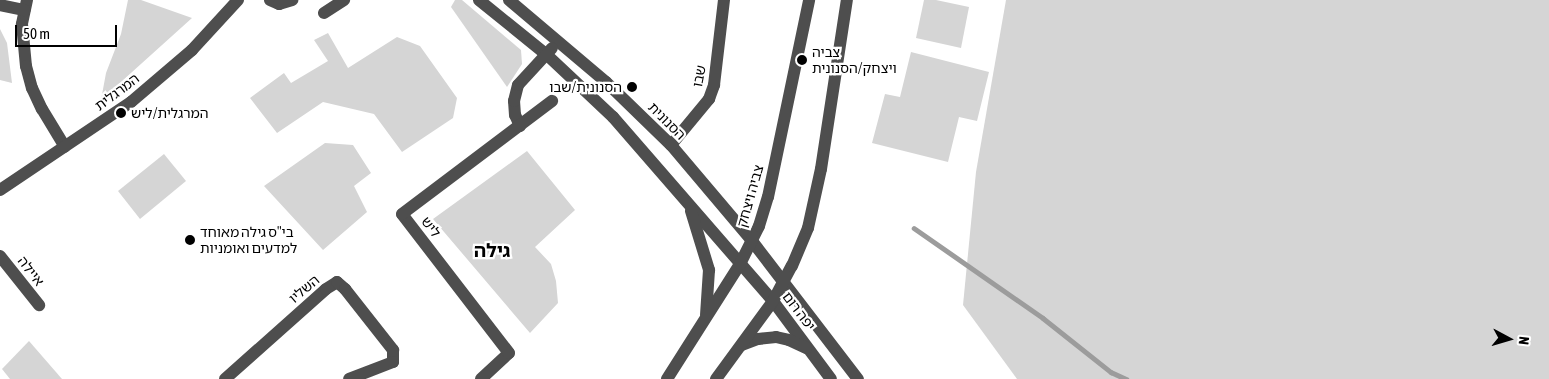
<!DOCTYPE html>
<html>
<head>
<meta charset="utf-8">
<style>
  body { margin:0 }
  #map { position:relative; width:1549px; height:379px; overflow:hidden; background:#fff; font-family:"Asap Condensed","Noto Sans Hebrew",sans-serif }
  div>[style] { position:absolute }
  .green>* { inset:0; background:#d5d5d5 }
  .stream>* { height:4.5px; margin:-2.25px; padding:0 2.25px; transform-origin:2.25px; border-radius:2.25px; background:#9c9c9c }
  .minor>* { height:12px; margin:-6px; padding:0 6px; transform-origin:6px; border-radius:6px; background:#4e4e4e }
  .dots>* { width:14px; height:14px; translate:-50% -50%; box-sizing:border-box; border:2px solid #fff; border-radius:50% }
  span { translate:-50% -50%; white-space:nowrap; text-align:center; line-height:1.15; -webkit-text-stroke:4.5px #fff; paint-order:stroke }
  .poi-label { font-size:14px; color:#000 }
  .left { translate:0 -50%; text-align:left }
  .right { translate:-100% -50%; text-align:right }
  .street-label { font-size:14px; color:#000 }
  .district-label { font-size:19px; color:#000; font-weight:700 }
  .north { position:absolute; left:1484px; top:314px; width:50px; height:50px; -webkit-text-stroke:4px #fff; paint-order:stroke; rotate:96deg; font-size:14px; font-weight:700; line-height:20px; text-align:center; color:#000 }
  .north::after { content:''; display:block; margin:auto; width:18px; height:22px; background:#000; clip-path:polygon(50% 0,100% 100%,50% 72%,0 100%) }
  .scale { position:absolute; left:15px; top:25px; width:102px; height:22px; box-sizing:border-box; border:2px solid #000; border-top:0; padding-left:6px; font-size:15px; line-height:18px; white-space:nowrap; color:#000; -webkit-text-stroke:4px #fff; paint-order:stroke }
</style>
</head>
<body>
<div id="map">
  <div class="green">
    <i style="clip-path:polygon(128px 0,141px 0,192px 18px,101px 100px,106px 73px,121px 34px)"></i>
    <i style="clip-path:polygon(455px 0,462px 0,521px 50px,522px 64px,507px 87px,451px 7px)"></i>
    <i style="clip-path:polygon(924px 0,936px 0,969px 7px,961px 48px,916px 38px)"></i>
    <i style="clip-path:polygon(1006px 0,1549px 0,1549px 379px,1017px 379px,963px 305px,976px 172px)"></i>
    <i style="clip-path:polygon(0 29px,7px 43px,12px 83px,0 80px)"></i>
    <i style="clip-path:polygon(328px 33px,348px 68px,397px 37px,420px 46px,457px 98px,453px 118px,402px 152px,374px 114px,323px 102px,277px 133px,250px 98px,284px 73px,291px 83px,328px 61px,314px 40px)"></i>
    <i style="clip-path:polygon(911px 52px,989px 72px,977px 121px,959px 117px,948px 162px,872px 143px,885px 94px,900px 97px)"></i>
    <i style="clip-path:polygon(325px 143px,353px 145px,371px 173px,354px 186px,367px 212px,323px 250px,264px 186px)"></i>
    <i style="clip-path:polygon(527px 151px,575px 210px,535px 247px,551px 264px,556px 281px,558px 303px,530px 333px,433px 219px)"></i>
    <i style="clip-path:polygon(164px 154px,186px 181px,140px 219px,118px 191px)"></i>
    <i style="clip-path:polygon(29px 341px,62px 379px,10px 379px,2px 369px)"></i>
  </div>
  <div class="stream">
    <i style="left:914px;top:228px;width:157px;rotate:34.9deg"></i>
    <i style="left:1043px;top:318px;width:87px;rotate:38.5deg"></i>
    <i style="left:1111px;top:372px;width:17px;rotate:25deg"></i>
  </div>
  <div class="minor">
    <i style="left:27px;top:0;width:25px;rotate:102deg"></i>
    <i style="left:22px;top:24px;width:42px;rotate:84.6deg"></i>
    <i style="left:26px;top:66px;width:23px;rotate:75deg"></i>
    <i style="left:32px;top:88px;width:23px;rotate:65deg"></i>
    <i style="left:42px;top:109px;width:44px;rotate:58.8deg"></i>
    <i style="left:270px;top:0;width:10px;rotate:24deg"></i>
    <i style="left:279px;top:4px;width:14px;rotate:-17deg"></i>
    <i style="left:479px;top:0;width:87px;rotate:39deg"></i>
    <i style="left:547px;top:55px;width:91px;rotate:43.2deg"></i>
    <i style="left:613px;top:117px;width:244px;rotate:49deg"></i>
    <i style="left:773px;top:301px;width:97px;rotate:53.4deg"></i>
    <i style="left:509px;top:0;width:127px;rotate:40.2deg"></i>
    <i style="left:606px;top:82px;width:91px;rotate:44.1deg"></i>
    <i style="left:671px;top:145px;width:126px;rotate:49.8deg"></i>
    <i style="left:752px;top:241px;width:174px;rotate:52.5deg"></i>
    <i style="left:0;top:5px;width:25px;rotate:12deg"></i>
    <i style="left:324px;top:13px;width:24px;rotate:-33deg"></i>
    <i style="left:520px;top:126px;width:12px;rotate:-114deg"></i>
    <i style="left:515px;top:115px;width:14px;rotate:-94deg"></i>
    <i style="left:514px;top:101px;width:16px;rotate:-76deg"></i>
    <i style="left:518px;top:85px;width:50px;rotate:-47.4deg"></i>
    <i style="left:671px;top:145px;width:60px;rotate:-50.4deg"></i>
    <i style="left:709px;top:99px;width:15px;rotate:-70deg"></i>
    <i style="left:714px;top:85px;width:86px;rotate:-83.3deg"></i>
    <i style="left:0;top:190px;width:158px;rotate:-33.9deg"></i>
    <i style="left:131px;top:102px;width:80px;rotate:-40.4deg"></i>
    <i style="left:192px;top:50px;width:68px;rotate:-47.4deg"></i>
    <i style="left:691px;top:211px;width:62px;rotate:73deg"></i>
    <i style="left:709px;top:270px;width:45px;rotate:93.8deg"></i>
    <i style="left:0;top:256px;width:63px;rotate:51.5deg"></i>
    <i style="left:742px;top:345px;width:17px;rotate:-21deg"></i>
    <i style="left:758px;top:339px;width:18px;rotate:-6deg"></i>
    <i style="left:776px;top:337px;width:13px;rotate:13deg"></i>
    <i style="left:789px;top:340px;width:19px;rotate:25deg"></i>
    <i style="left:225px;top:379px;width:135px;rotate:-41.7deg"></i>
    <i style="left:326px;top:289px;width:13px;rotate:-32deg"></i>
    <i style="left:337px;top:282px;width:11px;rotate:41deg"></i>
    <i style="left:345px;top:289px;width:78px;rotate:51.8deg"></i>
    <i style="left:393px;top:350px;width:12px;rotate:90deg"></i>
    <i style="left:393px;top:362px;width:47px;rotate:158.9deg"></i>
    <i style="left:481px;top:379px;width:38px;rotate:-43deg"></i>
    <i style="left:509px;top:353px;width:175px;rotate:-127.6deg"></i>
    <i style="left:402px;top:214px;width:188px;rotate:-37deg"></i>
    <i style="left:667px;top:379px;width:136px;rotate:-57.6deg"></i>
    <i style="left:740px;top:264px;width:42px;rotate:-63.4deg"></i>
    <i style="left:759px;top:226px;width:30px;rotate:-73deg"></i>
    <i style="left:768px;top:197px;width:201px;rotate:-78.2deg"></i>
    <i style="left:716px;top:379px;width:97px;rotate:-53.8deg"></i>
    <i style="left:773px;top:301px;width:40px;rotate:-62deg"></i>
    <i style="left:792px;top:266px;width:41px;rotate:-67.2deg"></i>
    <i style="left:808px;top:228px;width:60px;rotate:-77.6deg"></i>
    <i style="left:821px;top:169px;width:171px;rotate:-81.3deg"></i>
  </div>
  <div class="dots">
    <i style="left:802px;top:60px;background:#000"></i>
    <i style="left:632px;top:87px;background:#000"></i>
    <i style="left:121px;top:113px;background:#000"></i>
    <i style="left:190px;top:240px;background:#000"></i>
  </div>
  <div class="poi-label">
    <span class="left" style="left:812px;top:60px">צביה<br>ויצחק/הסנונית</span>
    <span class="right" style="left:622px;top:87px">הסנונית/שבו</span>
    <span class="left" style="left:131px;top:113px">המרגלית/ליש</span>
    <span class="left" style="left:200px;top:240px">בי"ס גילה מאוחד<br>למדעים ואומניות</span>
  </div>
  <div class="street-label">
    <span style="left:699px;top:76px;rotate:-79deg">שבו</span>
    <span style="left:117px;top:92px;rotate:-37deg">המרגלית</span>
    <span style="left:667px;top:121px;rotate:45deg">הסנונית</span>
    <span style="left:750px;top:196px;rotate:-74deg">צביה ויצחק</span>
    <span style="left:431px;top:227px;rotate:52deg">ליש</span>
    <span style="left:31px;top:271px;rotate:52deg">איילה</span>
    <span style="left:304px;top:289px;rotate:-40deg">השליו</span>
    <span style="left:799px;top:311px;rotate:53deg">יפה רום</span>
  </div>
  <div class="district-label">
    <span style="left:492px;top:251px">גילה</span>
  </div>
  <div class="north">N</div>
  <div class="scale">50 m</div>
</div>
</body>
</html>
